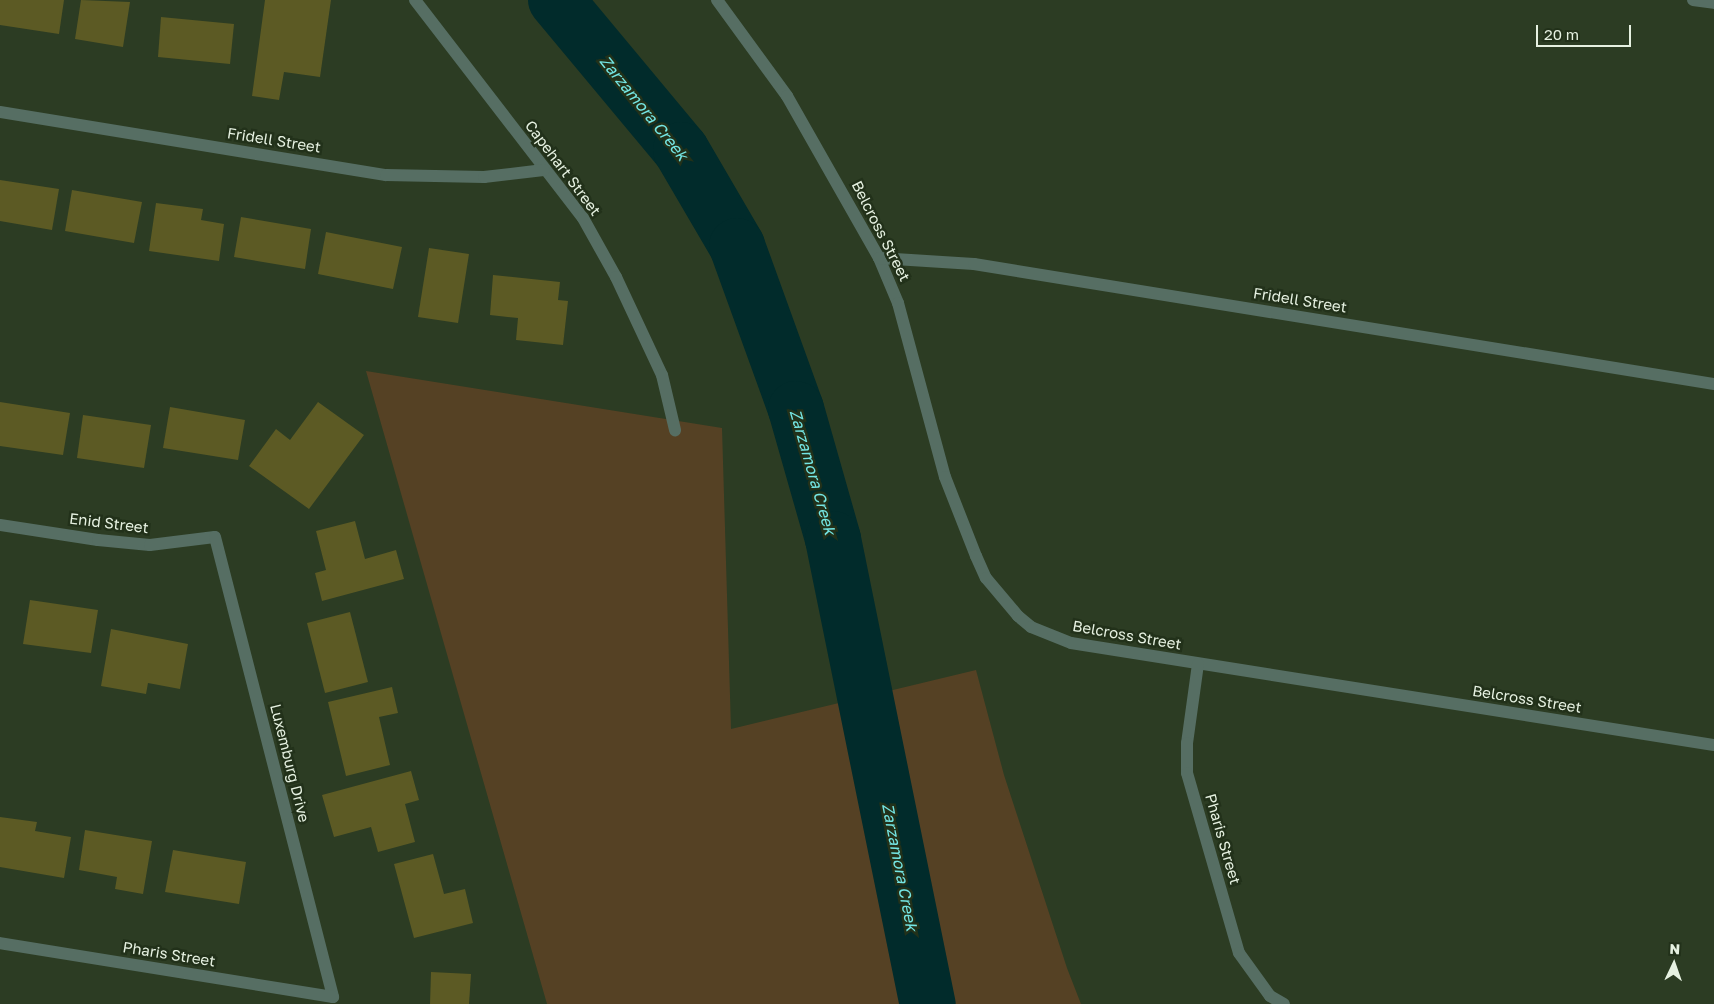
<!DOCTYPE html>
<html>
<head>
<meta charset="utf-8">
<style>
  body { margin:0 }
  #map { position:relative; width:1714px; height:1004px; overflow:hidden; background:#2c3c23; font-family:"Golos Text",sans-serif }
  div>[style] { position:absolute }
  .green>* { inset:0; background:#554124 }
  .river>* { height:56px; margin:-28px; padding:0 28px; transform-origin:28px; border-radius:28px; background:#012b2b }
  .building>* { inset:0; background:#5c5a24 }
  .minor>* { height:12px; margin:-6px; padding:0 6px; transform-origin:6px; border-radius:6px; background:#566e63 }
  span { translate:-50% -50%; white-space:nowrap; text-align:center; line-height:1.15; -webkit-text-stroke:5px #22311a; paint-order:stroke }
  .street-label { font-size:15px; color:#e6f1e1 }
  .water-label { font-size:16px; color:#74e6e4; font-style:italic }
  .north { position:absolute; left:1649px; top:939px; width:50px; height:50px; -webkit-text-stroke:4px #22311a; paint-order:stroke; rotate:3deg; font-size:14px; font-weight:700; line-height:20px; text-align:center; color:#e6f1e1 }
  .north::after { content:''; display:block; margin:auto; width:18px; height:22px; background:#e6f1e1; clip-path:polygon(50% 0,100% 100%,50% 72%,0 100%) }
  .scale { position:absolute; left:1536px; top:25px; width:95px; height:22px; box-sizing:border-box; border:2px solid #e6f1e1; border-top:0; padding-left:6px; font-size:15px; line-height:18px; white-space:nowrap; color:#e6f1e1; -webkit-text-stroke:4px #22311a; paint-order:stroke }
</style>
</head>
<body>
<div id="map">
  <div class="green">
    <i style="clip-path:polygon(366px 371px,722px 428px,731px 729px,976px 670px,1004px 775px,1067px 968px,1081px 1004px,547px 1004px)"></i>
  </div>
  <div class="river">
    <i style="left:556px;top:0;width:195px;rotate:50.2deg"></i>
    <i style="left:681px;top:150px;width:111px;rotate:59.7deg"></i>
    <i style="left:737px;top:246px;width:173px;rotate:70.1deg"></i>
    <i style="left:796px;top:409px;width:135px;rotate:74.1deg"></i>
    <i style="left:833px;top:539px;width:475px;rotate:78.5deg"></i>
  </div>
  <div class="building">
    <i style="clip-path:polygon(0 0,64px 0,59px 34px,0 25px)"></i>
    <i style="clip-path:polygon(81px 0,130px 2px,123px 47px,75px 39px)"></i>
    <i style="clip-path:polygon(265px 0,331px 0,320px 77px,284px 72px,279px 100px,252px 96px)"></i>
    <i style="clip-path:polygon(161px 17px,234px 24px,230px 64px,158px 57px)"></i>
    <i style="clip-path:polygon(0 180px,59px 189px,52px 230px,0 221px)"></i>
    <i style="clip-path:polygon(72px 190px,142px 202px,134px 243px,65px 231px)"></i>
    <i style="clip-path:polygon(156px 203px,203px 209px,201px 220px,224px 224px,219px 261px,149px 251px)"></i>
    <i style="clip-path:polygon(241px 217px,311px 229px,305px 269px,234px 257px)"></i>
    <i style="clip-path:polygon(326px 232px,402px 247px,393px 289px,318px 274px)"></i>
    <i style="clip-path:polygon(429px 248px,469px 254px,458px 323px,418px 317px)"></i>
    <i style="clip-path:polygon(493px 275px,560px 282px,558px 300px,568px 301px,563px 345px,516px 340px,518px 318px,490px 315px)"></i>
    <i style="clip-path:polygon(0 402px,70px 413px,63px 455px,0 446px)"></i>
    <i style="clip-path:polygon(318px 402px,364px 435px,309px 509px,249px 466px,276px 429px,290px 440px)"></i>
    <i style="clip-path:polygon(170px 407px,245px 420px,238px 460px,163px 448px)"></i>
    <i style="clip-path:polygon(83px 415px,151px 425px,144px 468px,77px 458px)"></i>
    <i style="clip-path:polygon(355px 521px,365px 559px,396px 550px,404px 579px,322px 601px,315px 573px,326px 570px,316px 531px)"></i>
    <i style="clip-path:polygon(30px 600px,98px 610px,91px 653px,23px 644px)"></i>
    <i style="clip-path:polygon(350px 612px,368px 682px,325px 693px,307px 623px)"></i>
    <i style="clip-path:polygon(111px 629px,188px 644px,180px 689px,148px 683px,146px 694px,101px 686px)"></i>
    <i style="clip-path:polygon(392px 687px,398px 713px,379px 717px,390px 765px,346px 776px,328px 702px)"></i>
    <i style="clip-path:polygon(411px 771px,419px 800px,405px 804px,415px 842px,378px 852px,371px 827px,334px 837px,322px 795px)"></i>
    <i style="clip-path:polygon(0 817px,37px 822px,35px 831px,71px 837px,64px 878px,0 867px)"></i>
    <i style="clip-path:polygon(85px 830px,152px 841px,143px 894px,115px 889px,117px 877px,79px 870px)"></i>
    <i style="clip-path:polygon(173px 850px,246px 862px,239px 904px,165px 892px)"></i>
    <i style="clip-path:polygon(433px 854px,444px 894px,465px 889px,473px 923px,414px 938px,394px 864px)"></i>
    <i style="clip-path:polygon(431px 972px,471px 974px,469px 1004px,430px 1004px)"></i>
  </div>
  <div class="minor">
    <i style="left:415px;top:0;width:275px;rotate:52.4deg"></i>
    <i style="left:583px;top:218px;width:68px;rotate:60.8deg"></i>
    <i style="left:616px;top:277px;width:108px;rotate:64.9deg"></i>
    <i style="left:662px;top:375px;width:57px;rotate:76.7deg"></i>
    <i style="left:717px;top:0;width:119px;rotate:53.9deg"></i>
    <i style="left:787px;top:96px;width:186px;rotate:60.4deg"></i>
    <i style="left:879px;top:258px;width:49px;rotate:67.1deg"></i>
    <i style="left:898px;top:303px;width:180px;rotate:74.9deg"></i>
    <i style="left:945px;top:477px;width:85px;rotate:68.6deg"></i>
    <i style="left:976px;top:556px;width:24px;rotate:66deg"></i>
    <i style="left:986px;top:578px;width:50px;rotate:49.9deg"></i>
    <i style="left:1018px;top:616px;width:17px;rotate:40deg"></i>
    <i style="left:1031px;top:627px;width:43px;rotate:21.8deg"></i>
    <i style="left:1071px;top:643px;width:651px;rotate:9.01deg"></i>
    <i style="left:1693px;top:0;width:21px;rotate:8deg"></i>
    <i style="left:0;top:112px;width:391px;rotate:9.3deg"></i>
    <i style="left:386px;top:175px;width:98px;rotate:1.2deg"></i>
    <i style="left:484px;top:177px;width:60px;rotate:-6.7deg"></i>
    <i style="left:879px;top:258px;width:95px;rotate:3.6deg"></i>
    <i style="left:974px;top:264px;width:750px;rotate:9.21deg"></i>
    <i style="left:0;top:525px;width:99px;rotate:8.7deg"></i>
    <i style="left:98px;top:540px;width:52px;rotate:5.5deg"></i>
    <i style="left:150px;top:545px;width:65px;rotate:-7deg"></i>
    <i style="left:215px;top:537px;width:475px;rotate:75.6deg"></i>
    <i style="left:333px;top:997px;width:337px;rotate:-170.8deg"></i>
    <i style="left:1198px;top:664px;width:80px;rotate:97.9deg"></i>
    <i style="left:1187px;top:743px;width:30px;rotate:90deg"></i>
    <i style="left:1187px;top:773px;width:187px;rotate:73.9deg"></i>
    <i style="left:1239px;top:953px;width:53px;rotate:54.2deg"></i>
    <i style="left:1270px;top:996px;width:16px;rotate:30deg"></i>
  </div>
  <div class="street-label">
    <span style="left:274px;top:140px;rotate:9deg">Fridell Street</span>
    <span style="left:563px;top:168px;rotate:53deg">Capehart Street</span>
    <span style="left:881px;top:231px;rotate:63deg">Belcross Street</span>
    <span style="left:1300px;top:300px;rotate:9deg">Fridell Street</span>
    <span style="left:109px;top:523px;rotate:7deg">Enid Street</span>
    <span style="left:1127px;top:635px;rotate:10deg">Belcross Street</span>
    <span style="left:1527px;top:699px;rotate:9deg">Belcross Street</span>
    <span style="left:290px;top:763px;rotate:76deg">Luxemburg Drive</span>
    <span style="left:1223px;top:839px;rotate:74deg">Pharis Street</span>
    <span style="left:169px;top:954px;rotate:9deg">Pharis Street</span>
  </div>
  <div class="water-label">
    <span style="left:644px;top:108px;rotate:51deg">Zarzamora Creek</span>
    <span style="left:813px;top:472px;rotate:74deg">Zarzamora Creek</span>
    <span style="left:900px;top:867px;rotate:79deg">Zarzamora Creek</span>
  </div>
  <div class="north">N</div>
  <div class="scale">20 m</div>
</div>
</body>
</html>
